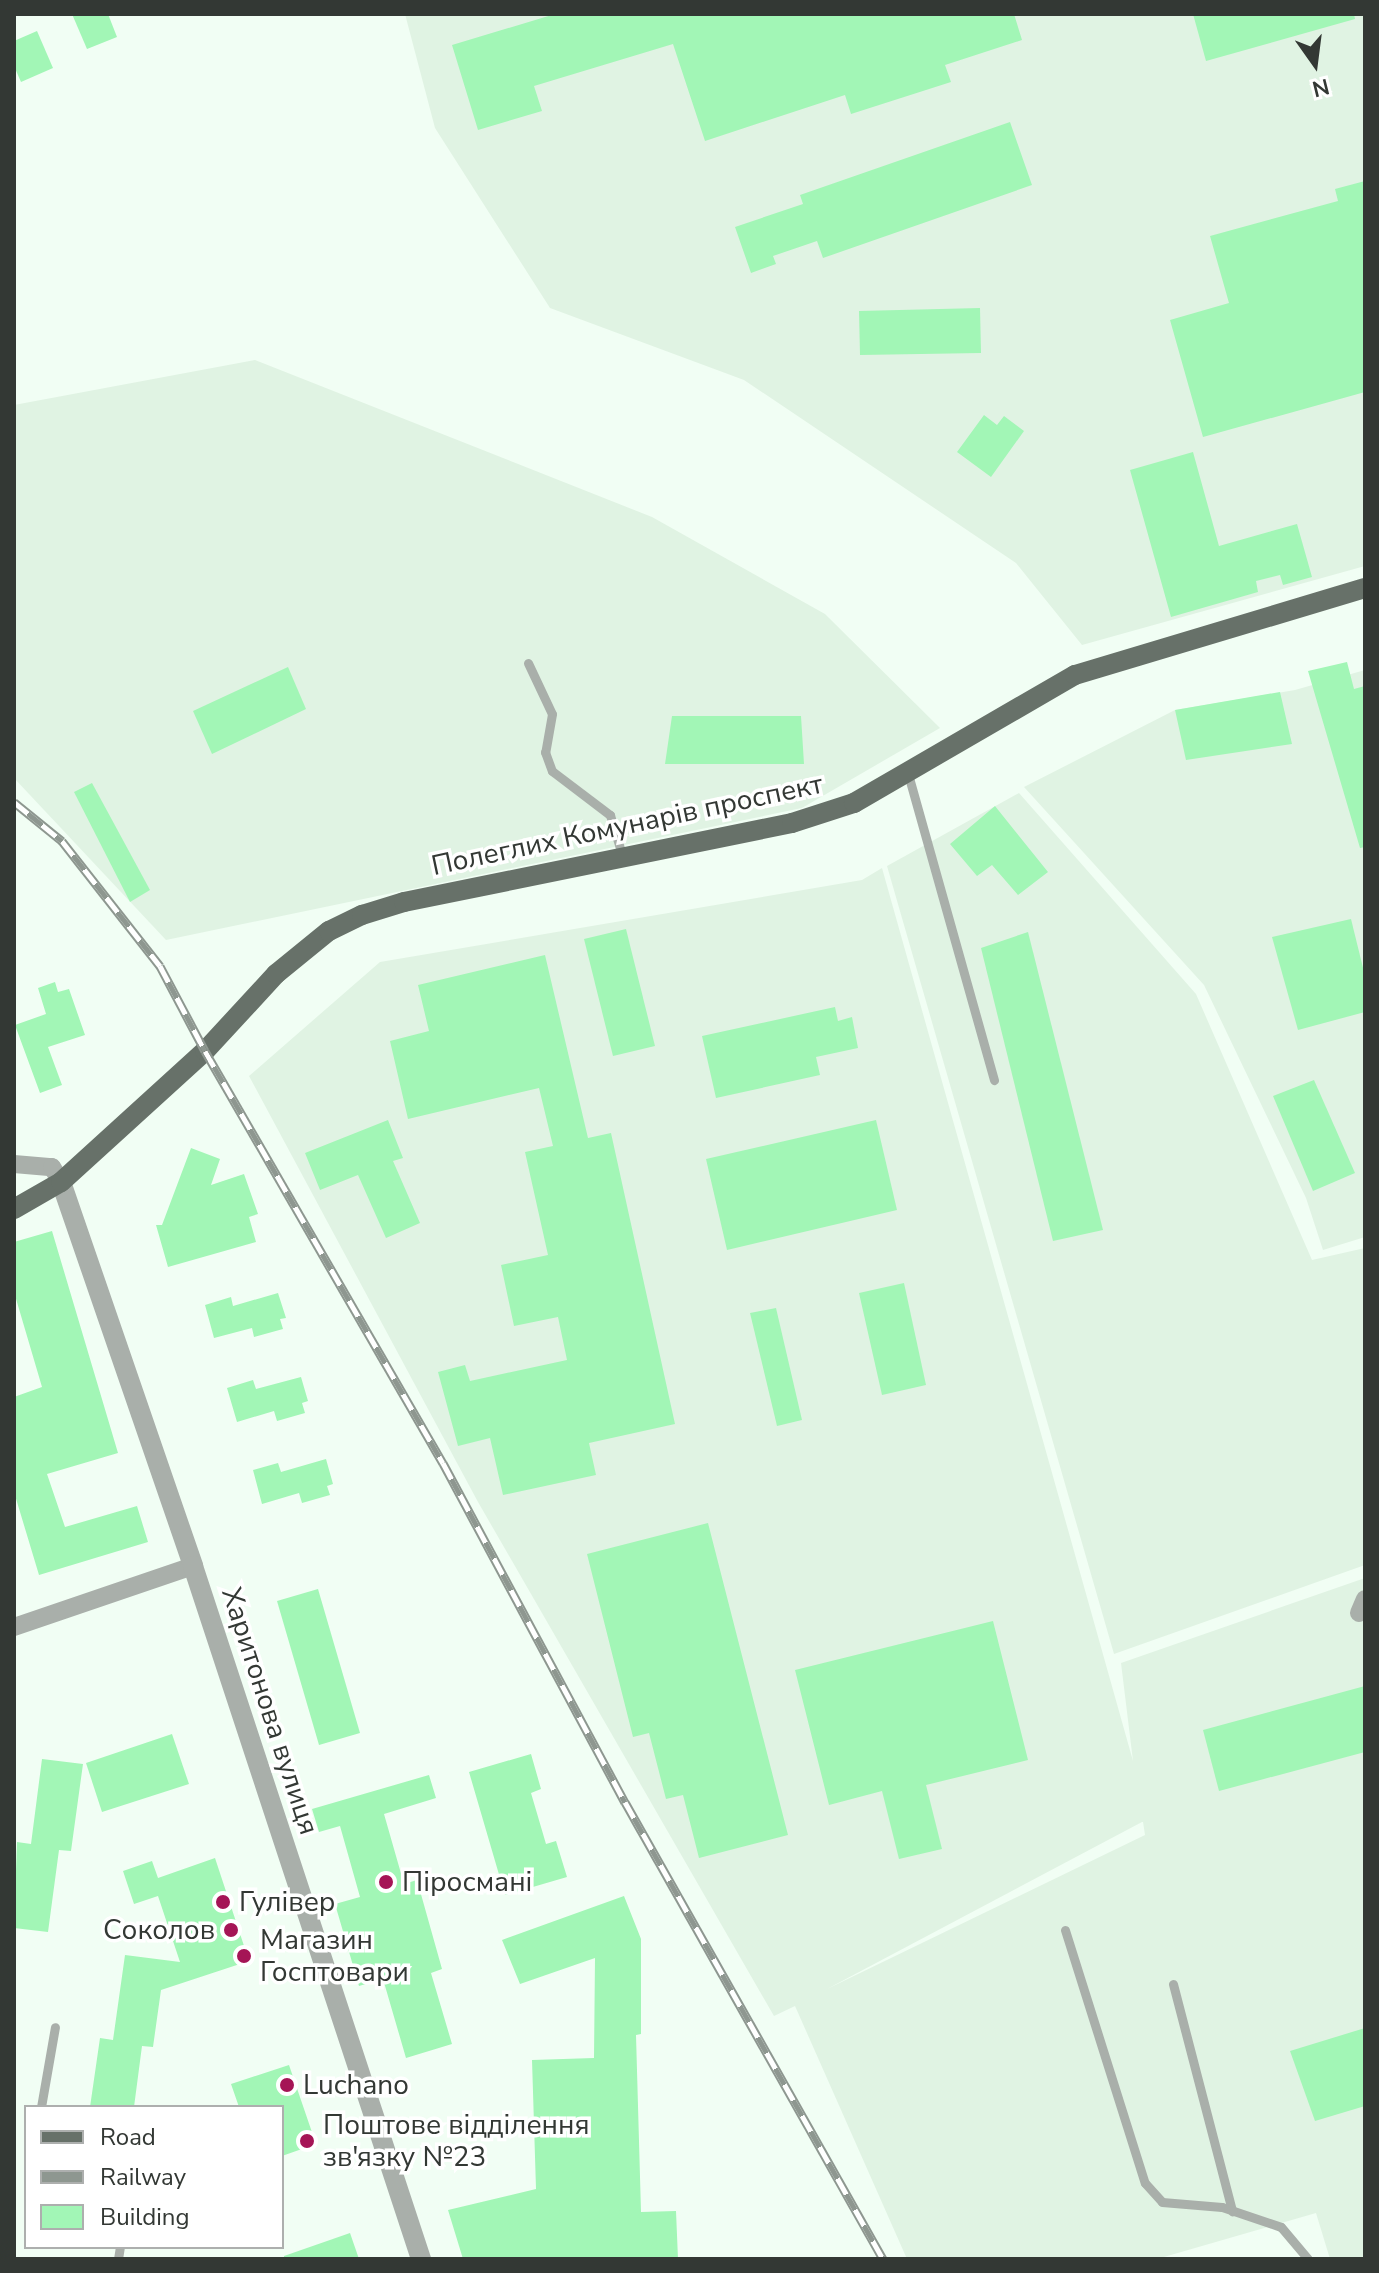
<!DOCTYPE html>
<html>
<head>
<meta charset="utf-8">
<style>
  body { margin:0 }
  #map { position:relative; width:1379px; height:2273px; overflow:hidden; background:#f1fef4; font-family:"Nunito Sans",sans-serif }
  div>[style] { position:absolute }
  .built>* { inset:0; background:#e0f3e3 }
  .building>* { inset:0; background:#a2f6b6 }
  .service>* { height:9px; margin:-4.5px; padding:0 4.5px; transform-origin:4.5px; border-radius:4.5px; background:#a9afaa }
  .minor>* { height:18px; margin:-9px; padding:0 9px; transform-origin:9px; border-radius:9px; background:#a9afaa }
  .tertiary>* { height:20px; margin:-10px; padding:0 10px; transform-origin:10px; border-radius:10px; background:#a9afaa }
  .primary>* { height:20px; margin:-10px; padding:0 10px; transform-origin:10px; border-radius:10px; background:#677169 }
  .rail>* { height:9px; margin-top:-4.5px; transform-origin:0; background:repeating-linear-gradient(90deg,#fff 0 18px,#8e9790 0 36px); box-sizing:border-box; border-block:2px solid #8e9790 }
  .dots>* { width:22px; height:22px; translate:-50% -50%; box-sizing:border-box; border:4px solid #fff; border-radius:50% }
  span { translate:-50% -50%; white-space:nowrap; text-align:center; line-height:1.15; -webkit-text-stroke:7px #fff; paint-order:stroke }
  .street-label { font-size:28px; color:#333834 }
  .poi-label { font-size:28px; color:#333834 }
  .left { translate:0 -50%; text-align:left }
  .right { translate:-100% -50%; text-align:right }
  .frame { position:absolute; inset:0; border:16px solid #333834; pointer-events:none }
  .legend { position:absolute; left:24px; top:2105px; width:260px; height:144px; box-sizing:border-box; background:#fff; border:2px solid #adafae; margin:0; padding:10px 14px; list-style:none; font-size:24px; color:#333834 }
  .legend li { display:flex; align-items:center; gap:16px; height:40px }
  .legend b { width:40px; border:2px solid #adafae }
  .north { position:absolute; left:1275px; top:24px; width:80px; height:80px; -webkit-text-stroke:6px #fff; paint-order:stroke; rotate:166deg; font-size:22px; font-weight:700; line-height:32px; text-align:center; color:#333834 }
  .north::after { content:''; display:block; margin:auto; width:28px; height:36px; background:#333834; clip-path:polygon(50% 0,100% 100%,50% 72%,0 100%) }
</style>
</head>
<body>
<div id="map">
  <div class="built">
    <i style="clip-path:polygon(405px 14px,1365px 14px,1365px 566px,1082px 645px,1016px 563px,744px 380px,550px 308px,435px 128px)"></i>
    <i style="clip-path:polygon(255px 360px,652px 517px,825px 614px,940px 728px,802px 808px,166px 940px,14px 778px,14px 405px)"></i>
    <i style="clip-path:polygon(1365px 670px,1365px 1237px,1323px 1250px,1306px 1198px,1204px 985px,1024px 787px,1175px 710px,1295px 690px)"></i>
    <i style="clip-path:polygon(1019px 793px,1196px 994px,1312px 1260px,1365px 1248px,1365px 1565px,1114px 1654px,887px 866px)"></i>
    <i style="clip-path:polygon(evenodd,882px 868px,1133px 1761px,1121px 1663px,1365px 1578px,1365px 2259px,1330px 2259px,1316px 2213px,1157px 2259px,907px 2259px,795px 2006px,774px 2016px,478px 1502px,249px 1076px,380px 962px,862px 880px,882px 868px,1143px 1822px,1145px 1835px,827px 1989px,1142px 1822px,1143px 1822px)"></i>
  </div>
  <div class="building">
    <i style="clip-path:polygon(72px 14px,108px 14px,117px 37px,87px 49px)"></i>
    <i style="clip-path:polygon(555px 14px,1014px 14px,1022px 40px,945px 65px,951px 82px,851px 114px,845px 95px,705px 141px,673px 44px,534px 86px,542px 111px,478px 130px,452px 45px)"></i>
    <i style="clip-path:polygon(1193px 14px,1354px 14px,1355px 19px,1206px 61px)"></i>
    <i style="clip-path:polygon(37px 31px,53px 68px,21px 82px,14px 66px,14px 41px)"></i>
    <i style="clip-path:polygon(1010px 122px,1032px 185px,823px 258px,817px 241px,773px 256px,776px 264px,751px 273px,735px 227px,803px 204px,800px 195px)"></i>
    <i style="clip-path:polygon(1365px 181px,1365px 392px,1203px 437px,1170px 320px,1229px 303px,1210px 236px,1338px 201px,1335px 189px)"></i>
    <i style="clip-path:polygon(980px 308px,981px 353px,860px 355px,859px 311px)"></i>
    <i style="clip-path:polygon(984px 415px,997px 425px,1004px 416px,1024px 431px,991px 477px,957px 452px)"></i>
    <i style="clip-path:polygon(1193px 452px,1219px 546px,1297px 524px,1312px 577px,1283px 585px,1280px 575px,1256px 581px,1258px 592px,1171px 617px,1130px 470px)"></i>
    <i style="clip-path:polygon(1347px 662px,1354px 689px,1365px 686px,1365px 847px,1360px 848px,1308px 671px)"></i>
    <i style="clip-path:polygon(288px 667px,306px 709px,212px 754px,193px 711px)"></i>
    <i style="clip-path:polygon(1280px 692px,1292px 744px,1186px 760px,1175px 710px)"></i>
    <i style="clip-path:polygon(672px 716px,801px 716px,804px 764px,665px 764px)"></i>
    <i style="clip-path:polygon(92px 783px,150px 890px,130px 902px,74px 792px)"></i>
    <i style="clip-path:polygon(995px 806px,1048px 872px,1018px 895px,992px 865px,977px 876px,950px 844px)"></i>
    <i style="clip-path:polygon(1351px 919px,1365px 976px,1365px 1012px,1298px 1030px,1272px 937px)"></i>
    <i style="clip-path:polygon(626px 929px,655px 1046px,613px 1056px,584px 939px)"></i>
    <i style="clip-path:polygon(1028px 932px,1103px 1230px,1053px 1241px,981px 948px)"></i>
    <i style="clip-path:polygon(545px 955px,588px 1138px,611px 1133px,675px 1424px,589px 1443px,596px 1475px,503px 1495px,490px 1438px,458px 1446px,438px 1372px,465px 1365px,470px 1381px,567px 1360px,558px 1317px,514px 1326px,501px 1265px,548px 1255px,525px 1152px,553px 1146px,539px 1088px,408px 1119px,390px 1041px,429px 1031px,418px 985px)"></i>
    <i style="clip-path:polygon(55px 982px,58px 992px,69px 989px,85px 1035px,48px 1047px,62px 1085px,40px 1093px,15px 1025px,46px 1014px,38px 988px)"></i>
    <i style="clip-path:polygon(835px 1007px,838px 1021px,852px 1017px,858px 1048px,816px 1057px,820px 1075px,716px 1098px,702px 1036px)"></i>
    <i style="clip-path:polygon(1314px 1080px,1355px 1173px,1313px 1191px,1273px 1096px)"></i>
    <i style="clip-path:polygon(388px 1120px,403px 1158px,393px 1161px,420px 1223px,386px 1238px,358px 1175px,320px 1190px,305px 1153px)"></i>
    <i style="clip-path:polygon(876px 1120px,897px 1210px,727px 1250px,706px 1159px)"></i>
    <i style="clip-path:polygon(191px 1148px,220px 1159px,211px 1185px,244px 1174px,258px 1214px,249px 1217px,256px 1242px,168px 1267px,156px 1225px,162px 1225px)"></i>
    <i style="clip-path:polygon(52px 1231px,118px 1453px,47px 1474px,65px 1527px,137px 1506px,148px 1542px,39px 1575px,14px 1492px,14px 1397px,42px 1387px,14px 1292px,14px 1242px)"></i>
    <i style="clip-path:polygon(904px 1283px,926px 1385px,882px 1395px,859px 1293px)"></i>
    <i style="clip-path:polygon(278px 1293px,286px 1318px,280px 1319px,283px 1329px,254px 1337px,252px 1328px,214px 1338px,205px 1305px,231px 1297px,233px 1306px)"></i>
    <i style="clip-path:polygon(776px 1308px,802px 1420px,777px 1426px,750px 1313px)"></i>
    <i style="clip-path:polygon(301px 1377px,308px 1401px,302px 1403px,305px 1413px,277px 1421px,274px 1411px,237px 1422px,227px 1388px,253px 1380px,256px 1389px)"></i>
    <i style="clip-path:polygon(326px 1459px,333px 1484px,327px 1486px,330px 1495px,302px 1503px,299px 1493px,262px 1504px,253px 1470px,278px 1463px,281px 1472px)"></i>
    <i style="clip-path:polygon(708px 1523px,788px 1835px,699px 1858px,683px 1795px,666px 1799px,649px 1733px,633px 1737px,587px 1554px)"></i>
    <i style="clip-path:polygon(318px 1589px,360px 1733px,319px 1745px,277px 1601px)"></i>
    <i style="clip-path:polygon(993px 1621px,1028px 1760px,926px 1785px,942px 1849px,899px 1859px,882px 1791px,829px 1805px,795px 1670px)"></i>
    <i style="clip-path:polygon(1365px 1686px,1365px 1752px,1219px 1791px,1203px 1730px)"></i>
    <i style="clip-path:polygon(172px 1734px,189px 1784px,102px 1812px,86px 1763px)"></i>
    <i style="clip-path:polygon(531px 1754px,541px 1789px,531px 1793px,546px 1844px,556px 1841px,567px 1877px,505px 1895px,469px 1772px)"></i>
    <i style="clip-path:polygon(42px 1759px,83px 1764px,71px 1851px,59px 1850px,48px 1932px,14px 1928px,17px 1842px,31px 1844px)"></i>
    <i style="clip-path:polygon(429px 1775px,436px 1798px,384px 1814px,404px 1884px,417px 1880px,442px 1969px,431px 1973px,452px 2044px,406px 2058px,383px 1979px,359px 1986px,335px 1904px,360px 1897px,340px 1826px,319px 1832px,312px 1809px)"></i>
    <i style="clip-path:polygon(215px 1858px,249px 1961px,161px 1990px,153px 2047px,142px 2046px,134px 2107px,90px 2107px,100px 2038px,113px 2040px,125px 1955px,180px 1962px,158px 1896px,134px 1904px,123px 1871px,152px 1861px,158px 1878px)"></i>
    <i style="clip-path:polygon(624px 1896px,641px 1939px,641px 2034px,636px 2035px,641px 2212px,676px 2211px,678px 2259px,463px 2259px,448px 2210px,536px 2189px,532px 2060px,594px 2058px,595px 1958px,520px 1984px,502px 1940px)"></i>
    <i style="clip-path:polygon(1365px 2028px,1365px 2106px,1315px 2121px,1290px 2051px)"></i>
    <i style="clip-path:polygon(289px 2065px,316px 2144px,282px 2156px,282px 2107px,239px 2107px,231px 2084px)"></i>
    <i style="clip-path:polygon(350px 2233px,359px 2259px,284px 2259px,284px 2256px)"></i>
  </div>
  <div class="service">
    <i style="left:528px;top:663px;width:56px;rotate:64.8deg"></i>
    <i style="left:552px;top:714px;width:39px;rotate:100deg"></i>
    <i style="left:545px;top:752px;width:20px;rotate:70deg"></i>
    <i style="left:552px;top:771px;width:73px;rotate:37.2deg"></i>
    <i style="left:610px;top:815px;width:45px;rotate:73.2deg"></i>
    <i style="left:908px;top:774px;width:318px;rotate:74.3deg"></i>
    <i style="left:1065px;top:1930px;width:265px;rotate:72.5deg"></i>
    <i style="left:1145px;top:2183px;width:25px;rotate:48deg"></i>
    <i style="left:1162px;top:2202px;width:60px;rotate:4.8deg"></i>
    <i style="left:1222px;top:2207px;width:62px;rotate:18.7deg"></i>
    <i style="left:1281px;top:2227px;width:42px;rotate:49.8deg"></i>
    <i style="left:1173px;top:1984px;width:235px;rotate:75.4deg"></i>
    <i style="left:41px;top:2107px;width:81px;rotate:-80.1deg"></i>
    <i style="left:118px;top:2259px;width:12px;rotate:-81deg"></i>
  </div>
  <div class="minor">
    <i style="left:14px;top:1164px;width:38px;rotate:5deg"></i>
    <i style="left:52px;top:1167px;width:17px;rotate:59deg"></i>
    <i style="left:1359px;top:1613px;width:15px;rotate:-67deg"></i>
    <i style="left:14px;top:1627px;width:189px;rotate:-18.8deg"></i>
  </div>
  <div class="tertiary">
    <i style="left:61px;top:1182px;width:406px;rotate:71deg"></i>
    <i style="left:193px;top:1566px;width:730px;rotate:71.79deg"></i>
  </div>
  <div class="primary">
    <i style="left:14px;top:1209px;width:54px;rotate:-29.9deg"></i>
    <i style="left:61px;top:1182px;width:195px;rotate:-42.3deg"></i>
    <i style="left:205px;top:1051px;width:105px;rotate:-47.3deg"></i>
    <i style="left:276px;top:974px;width:68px;rotate:-39.1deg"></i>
    <i style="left:329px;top:931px;width:37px;rotate:-26deg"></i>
    <i style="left:362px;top:915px;width:44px;rotate:-17.2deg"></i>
    <i style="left:404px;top:902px;width:396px;rotate:-11.5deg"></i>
    <i style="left:792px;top:823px;width:65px;rotate:-17.9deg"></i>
    <i style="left:854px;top:803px;width:255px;rotate:-30.1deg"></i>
    <i style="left:1075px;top:675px;width:303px;rotate:-16.7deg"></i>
  </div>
  <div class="rail">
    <i style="left:14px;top:802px;width:62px;rotate:39.1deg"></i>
    <i style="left:62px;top:841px;width:159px;rotate:51.9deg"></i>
    <i style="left:160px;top:966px;width:96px;rotate:62.1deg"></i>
    <i style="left:205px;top:1051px;width:476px;rotate:60deg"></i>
    <i style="left:443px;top:1463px;width:385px;rotate:61.8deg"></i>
    <i style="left:625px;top:1802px;width:525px;rotate:60.55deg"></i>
  </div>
  <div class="dots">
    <i style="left:386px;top:1882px;background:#a51556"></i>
    <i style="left:223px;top:1902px;background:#a51556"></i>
    <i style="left:231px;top:1930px;background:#a51556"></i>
    <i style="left:244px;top:1956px;background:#a51556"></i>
    <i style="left:287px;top:2085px;background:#a51556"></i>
    <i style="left:307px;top:2141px;background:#a51556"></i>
  </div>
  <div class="street-label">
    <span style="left:627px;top:825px;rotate:-12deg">Полеглих Комунарів проспект</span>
    <span style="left:270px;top:1711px;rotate:72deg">Харитонова вулиця</span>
  </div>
  <div class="poi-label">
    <span class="left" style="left:402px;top:1882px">Піросмані</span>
    <span class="left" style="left:239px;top:1902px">Гулівер</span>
    <span class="right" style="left:215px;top:1930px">Соколов</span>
    <span class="left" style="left:260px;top:1956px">Магазин<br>Госптовари</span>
    <span class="left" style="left:303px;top:2085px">Luchano</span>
    <span class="left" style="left:323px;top:2141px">Поштове відділення<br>зв'язку №23</span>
  </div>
  <div class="frame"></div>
  <ul class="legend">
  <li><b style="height:10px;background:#677169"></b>Road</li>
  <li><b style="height:10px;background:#8e9790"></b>Railway</li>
  <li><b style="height:22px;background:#a2f6b6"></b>Building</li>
  </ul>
  <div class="north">N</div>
</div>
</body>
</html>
